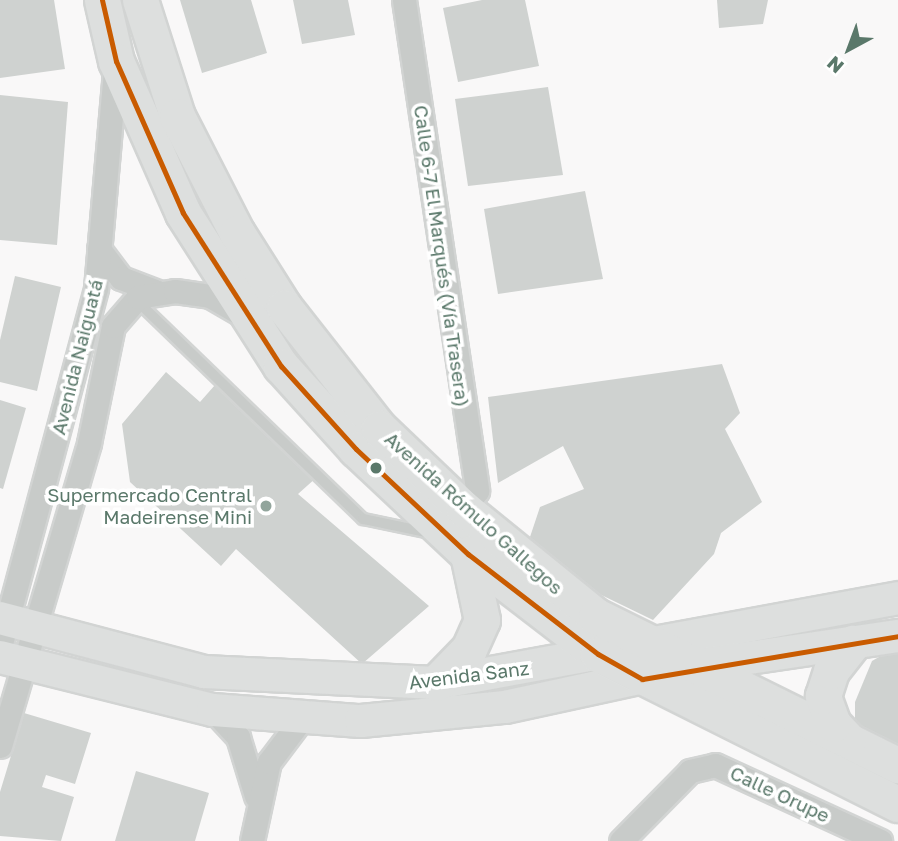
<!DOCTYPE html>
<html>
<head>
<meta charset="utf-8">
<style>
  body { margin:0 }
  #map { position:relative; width:898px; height:841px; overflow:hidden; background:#f9f8f8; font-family:"Golos Text",sans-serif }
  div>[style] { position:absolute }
  .building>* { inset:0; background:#cfd2d0 }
  .roads { filter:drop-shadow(2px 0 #d2d4d3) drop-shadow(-2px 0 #d2d4d3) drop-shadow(0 2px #d2d4d3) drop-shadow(0 -2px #d2d4d3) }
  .lane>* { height:10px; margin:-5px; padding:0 5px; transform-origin:5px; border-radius:5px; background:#c8cbc9 }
  .street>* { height:23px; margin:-11.5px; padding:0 11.5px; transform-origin:11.5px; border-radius:11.5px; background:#c8cbc9 }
  .secondary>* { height:32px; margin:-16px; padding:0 16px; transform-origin:16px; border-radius:16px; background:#dddfde }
  .primary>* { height:35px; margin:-17.5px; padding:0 17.5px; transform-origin:17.5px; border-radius:17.5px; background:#dddfde }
  .bus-1>* { height:5px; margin:-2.5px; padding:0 2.5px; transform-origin:2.5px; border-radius:2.5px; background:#c95b00 }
  .dots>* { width:19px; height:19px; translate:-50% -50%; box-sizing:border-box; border:4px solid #fff; border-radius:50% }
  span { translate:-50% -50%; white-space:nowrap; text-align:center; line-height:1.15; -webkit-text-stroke:7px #fff; paint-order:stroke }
  .street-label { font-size:19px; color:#5a786a }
  .poi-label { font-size:19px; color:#5a786a }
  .right { translate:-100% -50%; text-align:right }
  .north { position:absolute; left:814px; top:14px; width:70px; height:70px; -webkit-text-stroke:5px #fff; paint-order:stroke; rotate:221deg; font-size:19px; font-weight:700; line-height:28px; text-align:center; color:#5a786a }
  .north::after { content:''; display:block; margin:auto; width:24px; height:32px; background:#5a786a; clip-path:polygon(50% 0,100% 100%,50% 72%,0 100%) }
</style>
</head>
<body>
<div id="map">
  <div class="building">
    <i style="clip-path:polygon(0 0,54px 0,65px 69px,0 78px)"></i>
    <i style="clip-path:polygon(180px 0,251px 0,267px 53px,202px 73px)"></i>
    <i style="clip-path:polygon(293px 0,348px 0,355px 35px,302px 44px)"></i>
    <i style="clip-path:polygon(482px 0,525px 0,539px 66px,458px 82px,443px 8px)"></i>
    <i style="clip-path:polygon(717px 0,768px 0,763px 24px,719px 28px)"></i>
    <i style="clip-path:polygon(548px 87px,563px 175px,468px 186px,455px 99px)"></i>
    <i style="clip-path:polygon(0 95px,68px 102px,57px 245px,0 240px)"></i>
    <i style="clip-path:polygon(585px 191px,603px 279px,498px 294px,484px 209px)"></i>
    <i style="clip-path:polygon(15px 276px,61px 287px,37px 391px,0 382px,0 340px)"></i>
    <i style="clip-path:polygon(722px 364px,740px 413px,725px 429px,762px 502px,721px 533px,714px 554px,653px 620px,589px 589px,530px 537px,540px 507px,584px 489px,563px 446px,498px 483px,488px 397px)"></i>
    <i style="clip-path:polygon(166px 372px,200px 402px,215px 385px,317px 477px,298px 494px,429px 606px,362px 664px,236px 549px,221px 566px,130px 482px,122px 424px)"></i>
    <i style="clip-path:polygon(0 400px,26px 408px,3px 489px,0 488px)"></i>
    <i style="clip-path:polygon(898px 646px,898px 756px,874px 745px,855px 723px,855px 702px,872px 661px)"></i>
    <i style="clip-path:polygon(24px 713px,91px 733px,75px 784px,46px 775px,42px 787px,74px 797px,61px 841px,0 836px,0 792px)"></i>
    <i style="clip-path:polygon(136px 771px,209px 793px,195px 841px,115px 841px)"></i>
  </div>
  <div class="roads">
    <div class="lane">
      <i style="left:135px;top:299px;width:317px;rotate:44deg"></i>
      <i style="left:363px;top:519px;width:68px;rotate:11.8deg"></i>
    </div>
    <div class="street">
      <i style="left:404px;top:0;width:496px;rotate:81.5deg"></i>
      <i style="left:477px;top:491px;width:22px;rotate:129deg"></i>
      <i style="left:99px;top:249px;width:36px;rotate:53deg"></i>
      <i style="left:121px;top:278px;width:40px;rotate:21deg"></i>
      <i style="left:0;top:647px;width:372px;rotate:-75deg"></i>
      <i style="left:96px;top:288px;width:228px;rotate:-85deg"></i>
      <i style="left:213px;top:710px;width:37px;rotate:47deg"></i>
      <i style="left:238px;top:737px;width:62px;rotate:73deg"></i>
      <i style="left:0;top:746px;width:316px;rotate:-73.6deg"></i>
      <i style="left:89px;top:443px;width:119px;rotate:-78.4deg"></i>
      <i style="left:113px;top:326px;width:38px;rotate:-49deg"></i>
      <i style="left:138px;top:297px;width:37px;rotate:-9deg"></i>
      <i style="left:175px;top:291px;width:35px;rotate:8deg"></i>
      <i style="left:210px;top:296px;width:42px;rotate:30.3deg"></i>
      <i style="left:252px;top:841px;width:81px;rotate:-77.9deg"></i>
      <i style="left:269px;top:762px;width:51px;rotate:-52.9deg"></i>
      <i style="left:621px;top:841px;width:98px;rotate:-45.4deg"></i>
      <i style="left:690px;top:771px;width:26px;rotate:-13deg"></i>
      <i style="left:715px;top:765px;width:182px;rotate:24.7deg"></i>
    </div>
    <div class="secondary">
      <i style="left:0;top:618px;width:211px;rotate:14.8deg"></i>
      <i style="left:204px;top:672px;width:232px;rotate:2.7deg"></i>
      <i style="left:436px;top:683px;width:470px;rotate:-10.4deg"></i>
      <i style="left:0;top:657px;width:219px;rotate:14deg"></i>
      <i style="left:213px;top:710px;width:148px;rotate:4.3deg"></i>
      <i style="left:361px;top:721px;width:145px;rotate:-5.6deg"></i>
      <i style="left:505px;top:707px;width:193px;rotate:-12.2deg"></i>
      <i style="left:694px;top:666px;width:206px;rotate:-8.4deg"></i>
    </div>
    <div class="primary">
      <i style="left:102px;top:0;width:63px;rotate:77.1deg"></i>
      <i style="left:116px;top:61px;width:166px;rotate:66.2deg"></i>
      <i style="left:183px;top:213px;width:182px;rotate:57.4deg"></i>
      <i style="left:281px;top:366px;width:112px;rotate:47.9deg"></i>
      <i style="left:356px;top:449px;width:154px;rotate:43.2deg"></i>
      <i style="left:468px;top:554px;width:164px;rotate:37.6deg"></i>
      <i style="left:598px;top:654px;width:335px;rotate:26.6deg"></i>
      <i style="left:140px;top:0;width:122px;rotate:72.3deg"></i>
      <i style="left:177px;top:116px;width:131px;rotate:62.9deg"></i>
      <i style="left:237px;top:233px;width:88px;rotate:57.6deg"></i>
      <i style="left:284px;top:307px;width:154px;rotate:51.9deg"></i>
      <i style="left:379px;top:428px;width:116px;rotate:43.6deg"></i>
      <i style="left:463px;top:508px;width:171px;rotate:39.1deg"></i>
      <i style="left:596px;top:616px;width:337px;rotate:26.3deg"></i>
      <i style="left:436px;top:683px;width:47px;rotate:-45.9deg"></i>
      <i style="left:469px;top:649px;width:32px;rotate:-66deg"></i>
      <i style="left:482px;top:620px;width:67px;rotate:-102deg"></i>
      <i style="left:848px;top:740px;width:22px;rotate:-133deg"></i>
      <i style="left:833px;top:724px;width:30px;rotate:-110deg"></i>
      <i style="left:823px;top:696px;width:26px;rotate:-72deg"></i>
      <i style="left:831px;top:671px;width:36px;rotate:-52deg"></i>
    </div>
  </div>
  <div class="bus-1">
    <i style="left:102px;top:0;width:63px;rotate:77.1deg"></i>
    <i style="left:116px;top:61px;width:166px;rotate:66.2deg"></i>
    <i style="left:183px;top:213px;width:182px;rotate:57.4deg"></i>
    <i style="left:281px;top:366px;width:112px;rotate:47.9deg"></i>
    <i style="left:356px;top:449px;width:154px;rotate:43.2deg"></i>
    <i style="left:468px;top:554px;width:164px;rotate:37.6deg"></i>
    <i style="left:598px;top:654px;width:51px;rotate:29.6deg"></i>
    <i style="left:642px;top:679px;width:260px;rotate:-9.5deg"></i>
  </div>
  <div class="dots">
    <i style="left:376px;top:468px;background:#5a786a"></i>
    <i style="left:266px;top:506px;background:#92a59c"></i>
  </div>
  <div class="street-label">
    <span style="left:442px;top:256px;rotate:82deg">Calle 6-7 El Marqués (Vía Trasera)</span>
    <span style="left:77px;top:357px;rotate:-76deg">Avenida Naiguatá</span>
    <span style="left:474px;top:513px;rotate:42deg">Avenida Rómulo Gallegos</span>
    <span style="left:469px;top:675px;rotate:-7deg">Avenida Sanz</span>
    <span style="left:780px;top:794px;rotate:25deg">Calle Orupe</span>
  </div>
  <div class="poi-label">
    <span class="right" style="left:252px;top:506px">Supermercado Central<br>Madeirense Mini</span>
  </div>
  <div class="north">N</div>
</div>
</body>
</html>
